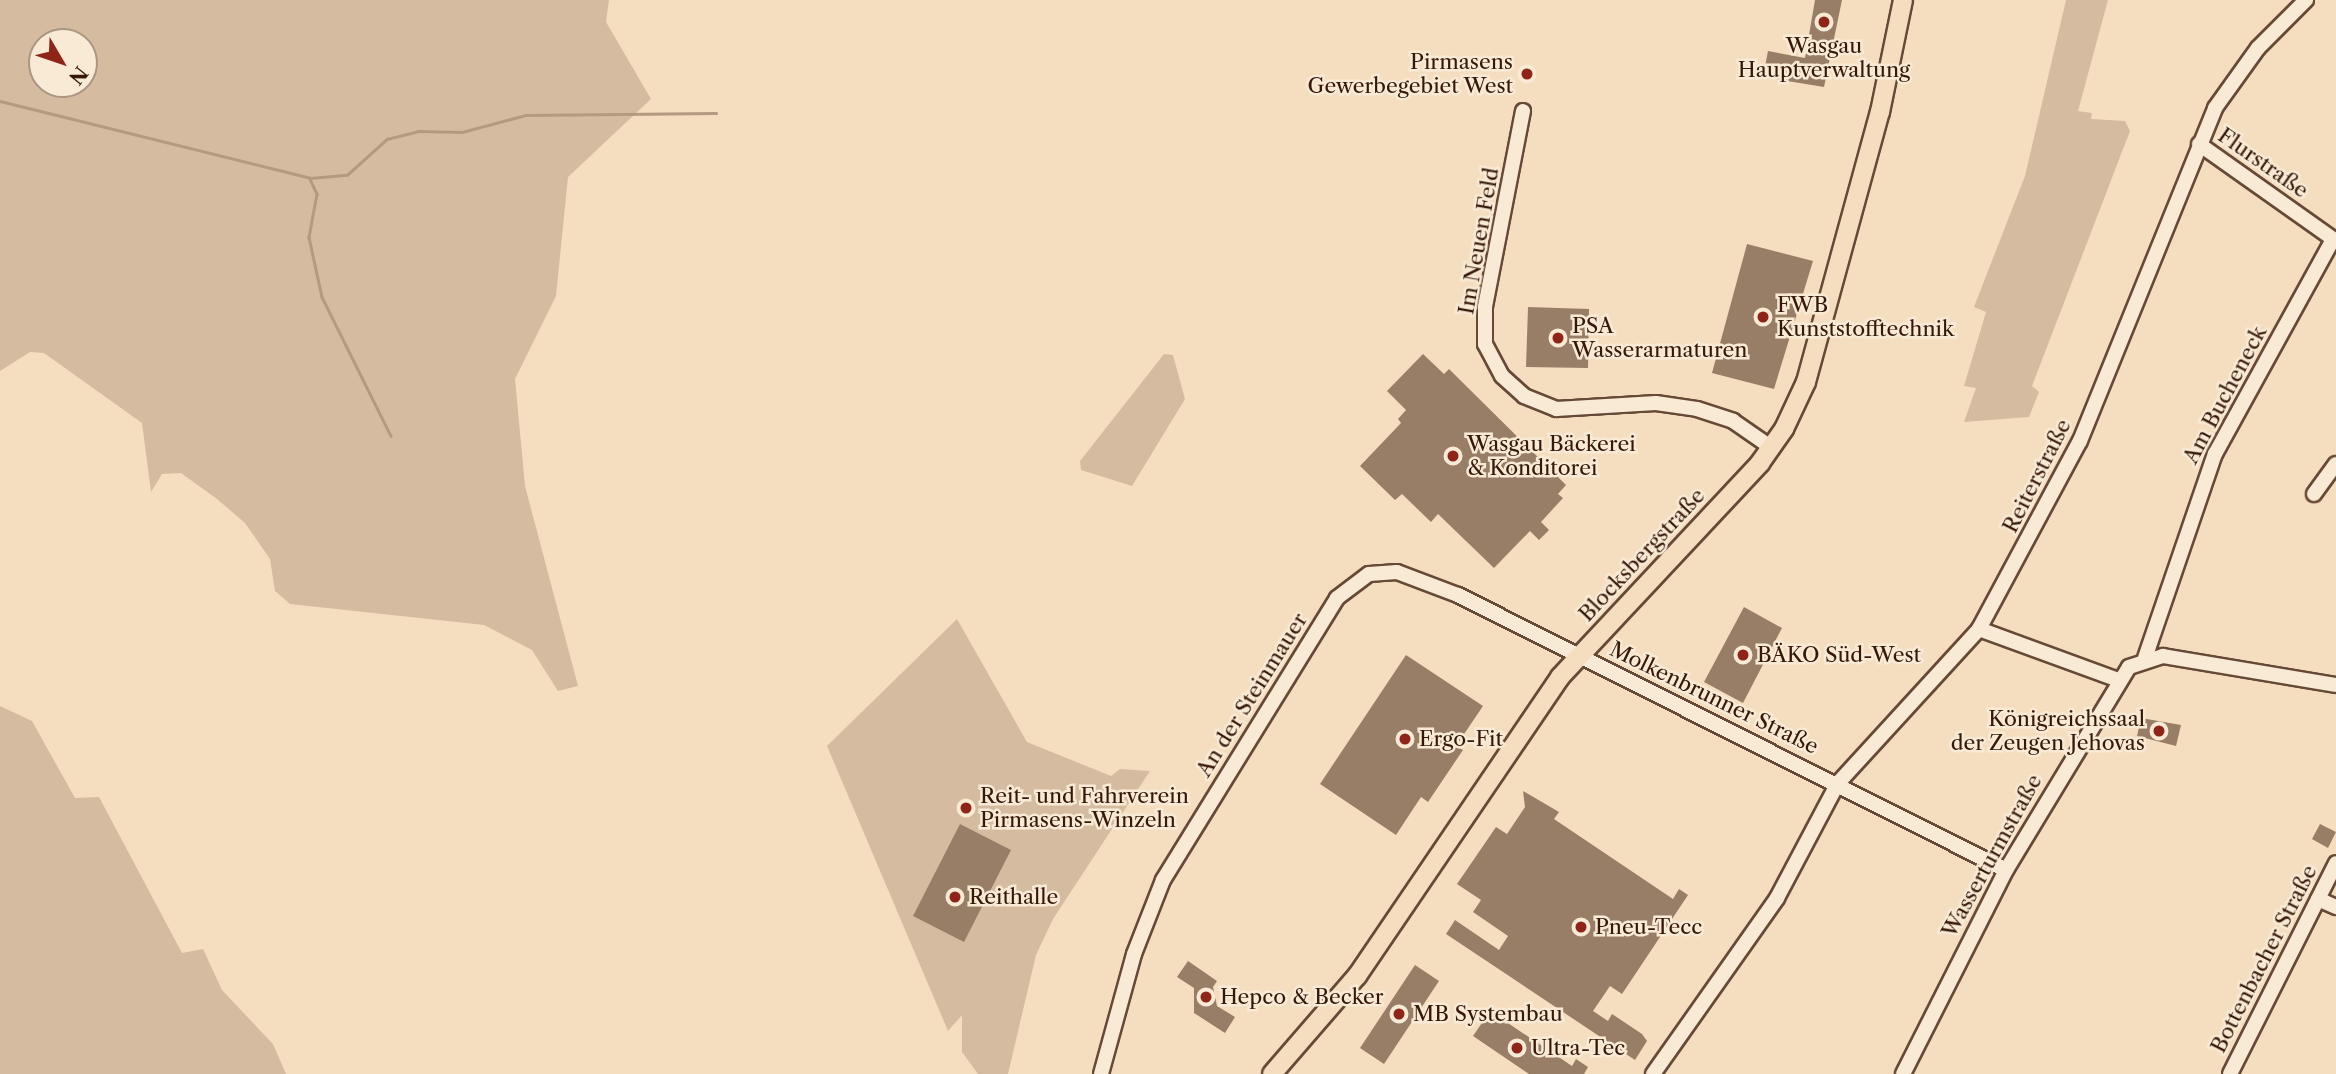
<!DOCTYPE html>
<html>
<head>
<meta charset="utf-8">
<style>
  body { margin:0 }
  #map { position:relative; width:2336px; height:1074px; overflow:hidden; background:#f5debf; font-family:"Libre Caslon Text",serif }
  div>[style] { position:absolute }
  .green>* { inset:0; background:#d5bca0 }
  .stream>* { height:2.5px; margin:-1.25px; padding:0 1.25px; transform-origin:1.25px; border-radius:1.25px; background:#b49a81 }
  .building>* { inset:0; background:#997e67 }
  .roads { filter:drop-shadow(2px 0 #664936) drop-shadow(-2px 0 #664936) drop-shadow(0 2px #664936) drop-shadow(0 -2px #664936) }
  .minor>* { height:14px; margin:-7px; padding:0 7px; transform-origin:7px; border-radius:7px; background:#f8ead5 }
  .major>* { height:18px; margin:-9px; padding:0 9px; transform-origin:9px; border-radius:9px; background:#f5debf }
  .dots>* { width:19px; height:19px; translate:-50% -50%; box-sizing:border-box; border:4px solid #f8ead5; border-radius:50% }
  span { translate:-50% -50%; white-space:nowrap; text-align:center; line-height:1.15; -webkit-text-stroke:5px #f8ead5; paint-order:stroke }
  .poi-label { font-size:21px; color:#361708 }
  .right { translate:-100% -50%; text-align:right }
  .left { translate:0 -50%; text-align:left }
  .street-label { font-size:21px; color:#361708 }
  .north { position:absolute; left:28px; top:28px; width:70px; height:70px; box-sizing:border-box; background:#f8ead5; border:2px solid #aa9683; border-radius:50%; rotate:129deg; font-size:19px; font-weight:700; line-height:28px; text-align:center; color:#361708 }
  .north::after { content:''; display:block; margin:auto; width:24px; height:32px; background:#8f2418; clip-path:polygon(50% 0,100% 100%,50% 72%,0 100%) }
</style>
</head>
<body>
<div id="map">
  <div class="green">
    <i style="clip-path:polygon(evenodd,0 0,609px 0,606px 22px,651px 99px,568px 177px,556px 296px,515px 379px,525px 486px,578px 686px,558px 691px,532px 650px,484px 625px,290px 604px,275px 591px,270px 559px,245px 523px,217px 499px,181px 473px,162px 474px,151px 492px,142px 423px,44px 353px,30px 352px,0 371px,0 0,42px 42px,84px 42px,84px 84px,42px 84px,42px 42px)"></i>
    <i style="clip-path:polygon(2066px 0,2108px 0,2078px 111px,2092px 113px,2091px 119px,2125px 121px,2130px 131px,2032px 386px,2039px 392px,2029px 417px,1964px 422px,1976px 388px,1964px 386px,1986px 312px,1974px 307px,2025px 176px)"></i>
    <i style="clip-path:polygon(1164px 354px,1173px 355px,1185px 399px,1132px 486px,1081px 470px,1080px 461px)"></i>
    <i style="clip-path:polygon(957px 619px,1027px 742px,1111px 776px,1120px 769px,1150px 771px,1053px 919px,1036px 955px,1008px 1074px,978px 1074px,962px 1052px,962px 1015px,948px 1031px,827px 746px)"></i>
    <i style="clip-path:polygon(0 706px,32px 721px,75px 798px,99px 797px,182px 953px,203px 949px,222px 990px,273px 1044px,286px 1074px,0 1074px)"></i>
  </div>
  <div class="stream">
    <i style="left:0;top:101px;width:319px;rotate:13.9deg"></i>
    <i style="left:310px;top:178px;width:37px;rotate:-5deg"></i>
    <i style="left:347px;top:175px;width:54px;rotate:-42deg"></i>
    <i style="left:387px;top:139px;width:32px;rotate:-14deg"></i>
    <i style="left:418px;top:131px;width:44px;rotate:1.3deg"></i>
    <i style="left:462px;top:132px;width:66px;rotate:-14.9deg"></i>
    <i style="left:526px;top:115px;width:190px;rotate:-0.6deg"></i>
    <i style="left:310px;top:179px;width:17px;rotate:65deg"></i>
    <i style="left:317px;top:194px;width:44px;rotate:100.5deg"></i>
    <i style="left:309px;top:237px;width:61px;rotate:77.8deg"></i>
    <i style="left:322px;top:297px;width:155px;rotate:63.6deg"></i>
  </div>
  <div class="building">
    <i style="clip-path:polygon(1815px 0,1842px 0,1824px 87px,1763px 77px,1768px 51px,1805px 58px)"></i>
    <i style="clip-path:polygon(1747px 244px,1813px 261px,1774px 389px,1712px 373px)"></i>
    <i style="clip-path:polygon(1528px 307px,1589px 309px,1588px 368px,1526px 367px)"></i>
    <i style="clip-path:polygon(1423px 354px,1444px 374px,1449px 369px,1566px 485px,1558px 494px,1563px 498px,1541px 522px,1549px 530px,1539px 540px,1530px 531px,1494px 568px,1438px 514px,1431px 522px,1402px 494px,1395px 500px,1360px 466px,1401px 423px,1398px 419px,1406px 410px,1387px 391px)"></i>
    <i style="clip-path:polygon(1744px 607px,1782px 628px,1743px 703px,1704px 682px)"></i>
    <i style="clip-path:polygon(1406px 655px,1483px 706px,1456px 746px,1463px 750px,1428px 802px,1421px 797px,1396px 835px,1320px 784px)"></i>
    <i style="clip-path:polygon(2141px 718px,2181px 725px,2176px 746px,2137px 736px)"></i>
    <i style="clip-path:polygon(1523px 791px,1559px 812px,1554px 819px,1673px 899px,1679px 889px,1688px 895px,1622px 994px,1610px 986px,1593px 1011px,1608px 1021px,1612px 1014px,1642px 1034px,1647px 1041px,1635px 1060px,1446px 934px,1455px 920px,1499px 950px,1508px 936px,1473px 912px,1481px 900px,1457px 884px,1496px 827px,1507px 834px,1525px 807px)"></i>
    <i style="clip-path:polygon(960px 824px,1011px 850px,964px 942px,913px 916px)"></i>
    <i style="clip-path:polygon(2320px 824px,2336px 832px,2328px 848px,2312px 839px)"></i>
    <i style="clip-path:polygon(1188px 961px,1217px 981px,1213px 987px,1217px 1006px,1235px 1017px,1225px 1033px,1194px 1013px,1194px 988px,1177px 977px)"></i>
    <i style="clip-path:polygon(1415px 965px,1439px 981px,1384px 1064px,1360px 1048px)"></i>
    <i style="clip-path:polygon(1490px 1011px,1572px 1066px,1576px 1059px,1588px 1067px,1584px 1074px,1529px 1074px,1473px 1036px)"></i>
  </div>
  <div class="roads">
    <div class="minor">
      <i style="left:1523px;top:111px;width:200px;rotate:101deg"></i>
      <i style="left:1485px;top:307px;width:37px;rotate:90deg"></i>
      <i style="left:1485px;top:344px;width:36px;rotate:62deg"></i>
      <i style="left:1502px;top:376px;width:30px;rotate:42deg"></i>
      <i style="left:1524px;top:396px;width:35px;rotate:22deg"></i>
      <i style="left:1556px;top:409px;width:100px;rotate:-3.4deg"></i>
      <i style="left:1656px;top:403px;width:41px;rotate:8.3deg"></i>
      <i style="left:1697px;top:409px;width:38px;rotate:18deg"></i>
      <i style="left:1733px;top:421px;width:47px;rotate:34.7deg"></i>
      <i style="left:2199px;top:144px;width:168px;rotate:35.3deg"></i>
      <i style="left:2314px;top:494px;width:37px;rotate:-54deg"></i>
      <i style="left:1979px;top:629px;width:148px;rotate:20.1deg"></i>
      <i style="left:2145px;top:658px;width:216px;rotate:-71.1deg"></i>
      <i style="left:2215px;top:454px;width:245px;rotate:-61.2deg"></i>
      <i style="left:2318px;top:899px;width:20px;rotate:24deg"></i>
      <i style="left:1101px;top:1074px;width:124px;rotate:-74.6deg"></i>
      <i style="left:1134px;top:954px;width:79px;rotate:-68.6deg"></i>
      <i style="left:1163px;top:880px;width:331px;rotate:-58.3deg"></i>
      <i style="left:1337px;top:598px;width:40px;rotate:-37deg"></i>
      <i style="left:1369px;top:574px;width:28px;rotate:-4deg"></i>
      <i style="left:1397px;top:572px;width:65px;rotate:20.7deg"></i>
      <i style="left:1458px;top:595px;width:613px;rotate:26.65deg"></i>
      <i style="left:1653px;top:1074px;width:215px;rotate:-54.8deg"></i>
      <i style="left:1777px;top:898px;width:130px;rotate:-62.1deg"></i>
      <i style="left:1838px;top:783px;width:209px;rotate:-47.5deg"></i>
      <i style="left:1979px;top:629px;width:213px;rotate:-61.8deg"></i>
      <i style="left:2080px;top:441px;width:359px;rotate:-67.9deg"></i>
      <i style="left:2215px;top:108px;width:74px;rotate:-54.4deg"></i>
      <i style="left:2258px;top:48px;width:68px;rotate:-45deg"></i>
      <i style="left:1903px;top:1074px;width:229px;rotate:-63.2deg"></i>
      <i style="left:2006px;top:870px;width:237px;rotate:-58.8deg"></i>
      <i style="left:2129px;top:667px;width:36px;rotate:-18deg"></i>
      <i style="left:2163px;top:656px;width:175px;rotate:9.5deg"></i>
      <i style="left:2230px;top:1074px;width:236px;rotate:-63.3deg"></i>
    </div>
    <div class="major">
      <i style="left:1272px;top:1074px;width:130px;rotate:-49.1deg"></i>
      <i style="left:1357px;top:976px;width:361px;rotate:-55.8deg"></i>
      <i style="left:1560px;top:677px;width:293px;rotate:-46.9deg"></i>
      <i style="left:1760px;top:463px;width:42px;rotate:-54.8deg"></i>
      <i style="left:1784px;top:429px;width:52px;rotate:-64.9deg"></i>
      <i style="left:1806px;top:382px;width:280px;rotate:-74.7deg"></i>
      <i style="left:1880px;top:112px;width:114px;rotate:-78.4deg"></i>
    </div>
  </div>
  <div class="dots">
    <i style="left:1824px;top:22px;background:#8f2418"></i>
    <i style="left:1527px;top:74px;background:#8f2418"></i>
    <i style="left:1763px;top:317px;background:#8f2418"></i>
    <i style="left:1558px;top:338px;background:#8f2418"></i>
    <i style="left:1453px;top:456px;background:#8f2418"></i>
    <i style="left:1743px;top:655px;background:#8f2418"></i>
    <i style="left:2159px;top:731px;background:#8f2418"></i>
    <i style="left:1405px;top:739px;background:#8f2418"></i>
    <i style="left:966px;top:808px;background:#8f2418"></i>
    <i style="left:955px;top:897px;background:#8f2418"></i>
    <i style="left:1581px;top:927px;background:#8f2418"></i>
    <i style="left:1206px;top:997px;background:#8f2418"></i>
    <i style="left:1399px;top:1014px;background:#8f2418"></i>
    <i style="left:1517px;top:1048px;background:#8f2418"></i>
  </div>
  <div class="poi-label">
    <span style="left:1824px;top:58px">Wasgau<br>Hauptverwaltung</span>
    <span class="right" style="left:1513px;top:74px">Pirmasens<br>Gewerbegebiet West</span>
    <span class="left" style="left:1777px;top:317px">FWB<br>Kunststofftechnik</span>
    <span class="left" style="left:1572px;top:338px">PSA<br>Wasserarmaturen</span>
    <span class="left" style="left:1467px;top:456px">Wasgau Bäckerei<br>&amp; Konditorei</span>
    <span class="left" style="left:1757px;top:655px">BÄKO Süd-West</span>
    <span class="right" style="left:2145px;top:731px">Königreichssaal<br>der Zeugen Jehovas</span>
    <span class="left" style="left:1419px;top:739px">Ergo-Fit</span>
    <span class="left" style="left:980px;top:808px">Reit- und Fahrverein<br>Pirmasens-Winzeln</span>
    <span class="left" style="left:969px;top:897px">Reithalle</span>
    <span class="left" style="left:1595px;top:927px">Pneu-Tecc</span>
    <span class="left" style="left:1220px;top:997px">Hepco &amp; Becker</span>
    <span class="left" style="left:1413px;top:1014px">MB Systembau</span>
    <span class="left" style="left:1531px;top:1048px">Ultra-Tec</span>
  </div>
  <div class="street-label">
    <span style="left:2263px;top:163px;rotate:35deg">Flurstraße</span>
    <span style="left:1479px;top:241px;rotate:-80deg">Im Neuen Feld</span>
    <span style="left:2225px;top:395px;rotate:-62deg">Am Bucheneck</span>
    <span style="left:2037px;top:476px;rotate:-63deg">Reiterstraße</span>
    <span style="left:1642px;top:555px;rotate:-47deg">Blocksbergstraße</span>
    <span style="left:1252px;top:695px;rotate:-58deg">An der Steinmauer</span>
    <span style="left:1714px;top:698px;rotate:26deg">Molkenbrunner Straße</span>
    <span style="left:1992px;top:856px;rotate:-61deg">Wasserturmstraße</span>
    <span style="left:2264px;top:959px;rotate:-63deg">Bottenbacher Straße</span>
  </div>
  <div class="north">N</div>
</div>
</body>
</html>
